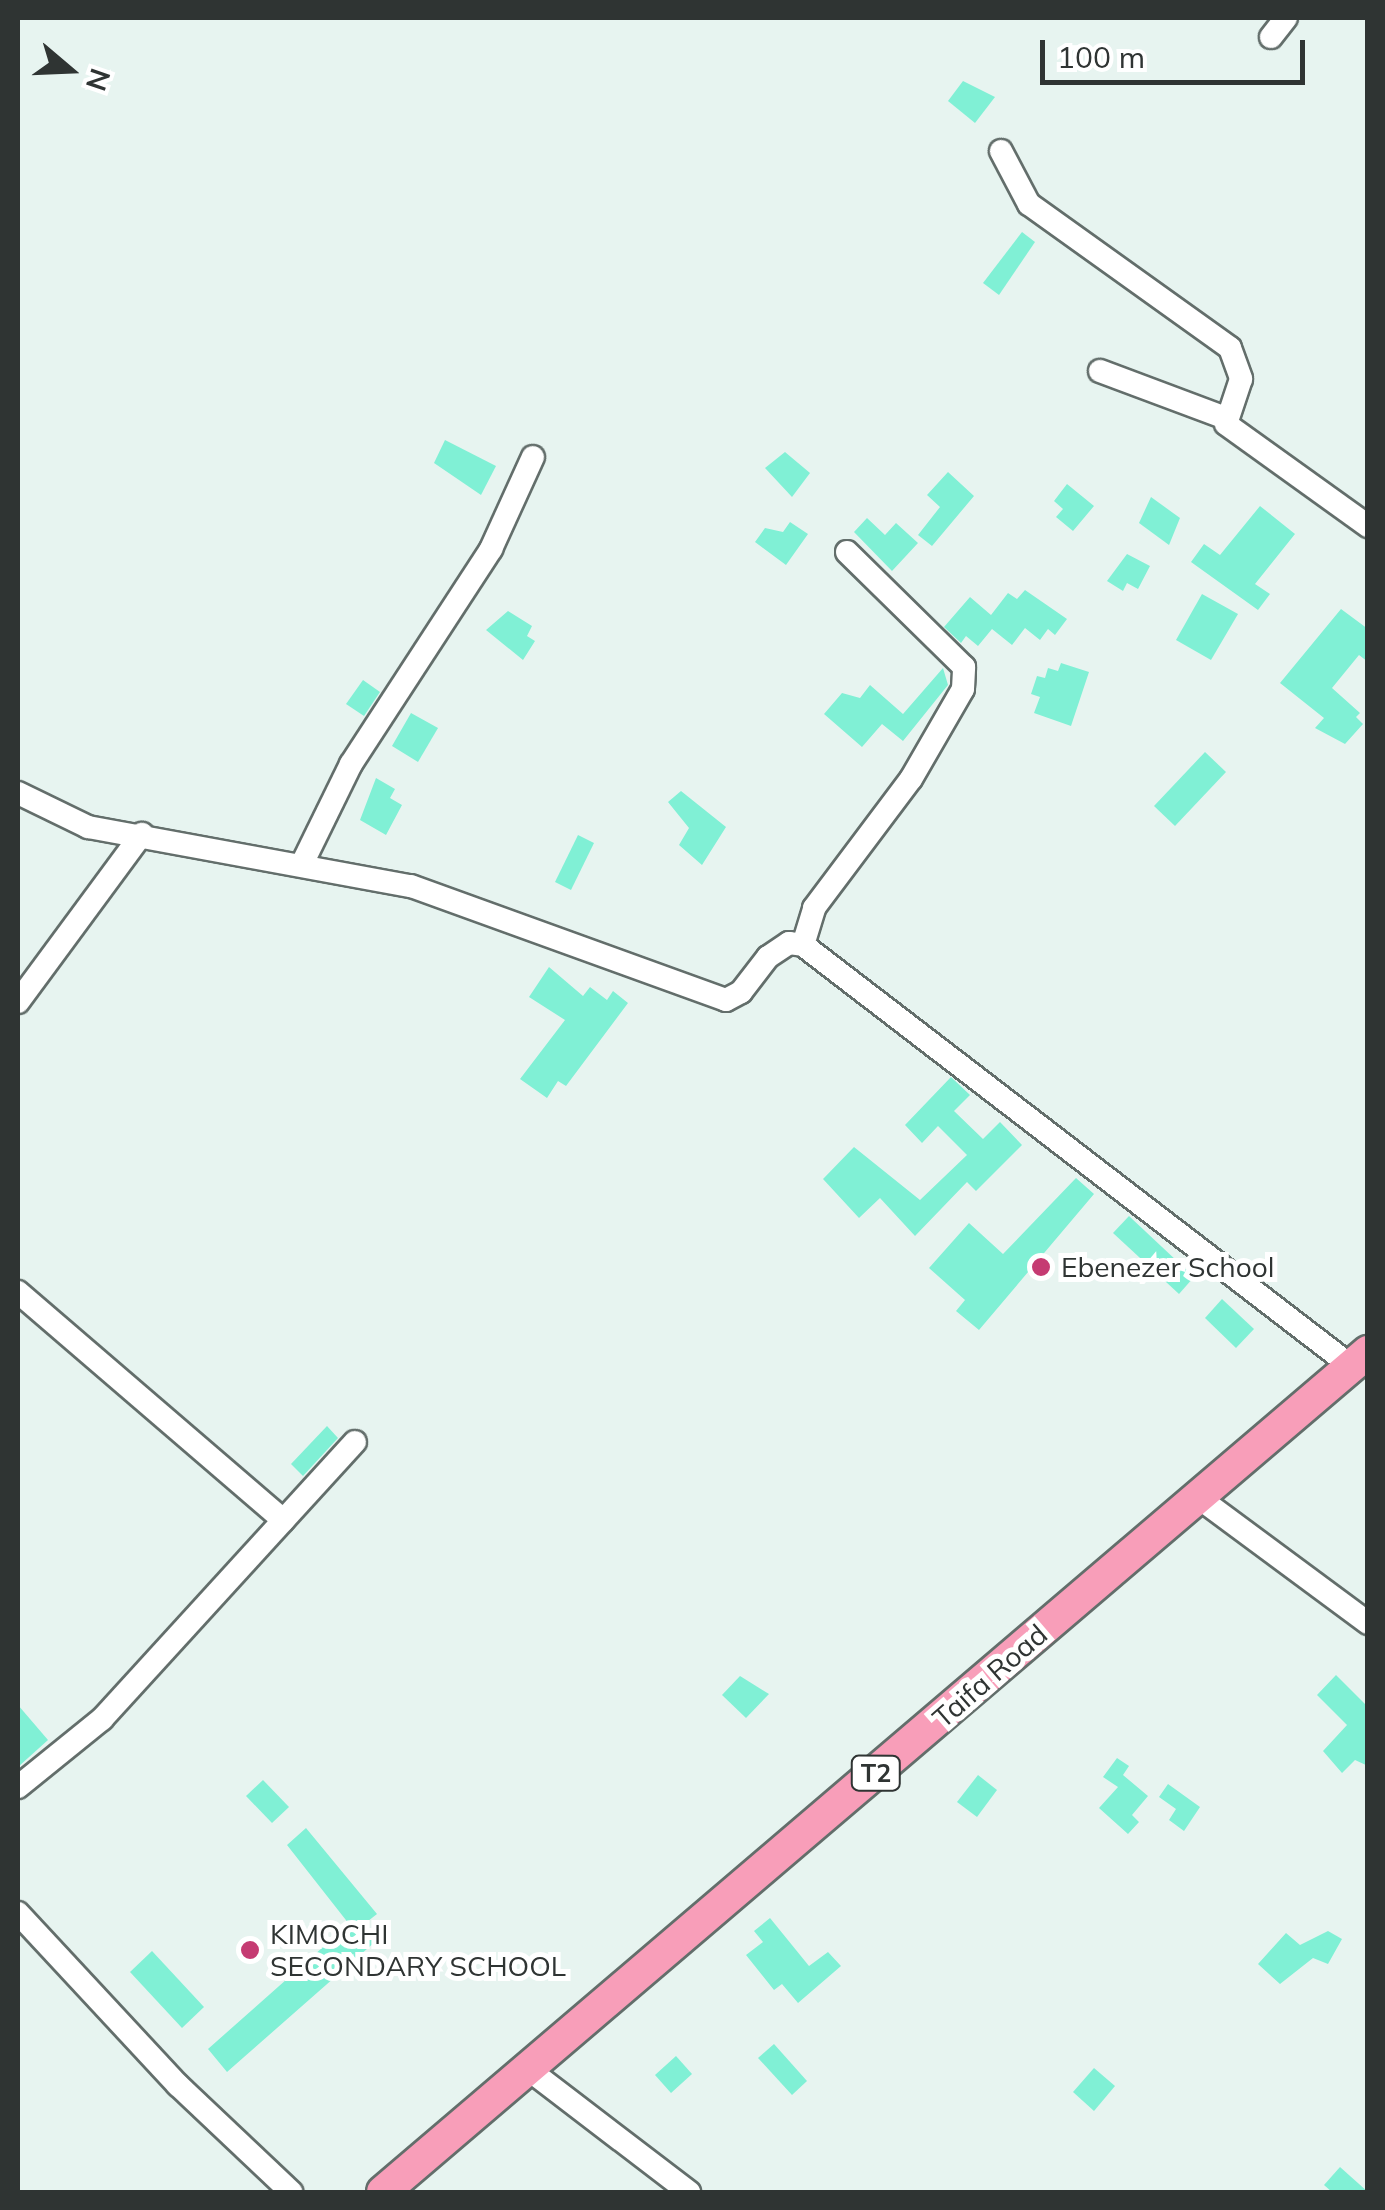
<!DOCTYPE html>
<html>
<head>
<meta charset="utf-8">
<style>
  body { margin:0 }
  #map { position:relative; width:1385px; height:2210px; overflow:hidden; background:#e7f4f0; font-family:Mulish,sans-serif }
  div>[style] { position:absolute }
  .building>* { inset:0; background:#80f0d5 }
  .roads { filter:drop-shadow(2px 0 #636e6b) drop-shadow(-2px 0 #636e6b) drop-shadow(0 2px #636e6b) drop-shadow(0 -2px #636e6b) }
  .minor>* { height:22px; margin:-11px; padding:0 11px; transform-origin:11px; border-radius:11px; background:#fff }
  .highway>* { height:32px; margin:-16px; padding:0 16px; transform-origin:16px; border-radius:16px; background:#f89eb9 }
  .dots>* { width:28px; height:28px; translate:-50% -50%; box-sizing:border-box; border:5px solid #fff; border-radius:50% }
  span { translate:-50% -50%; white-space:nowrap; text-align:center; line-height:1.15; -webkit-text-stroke:10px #fff; paint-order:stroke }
  .shield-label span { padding:2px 8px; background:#fff; border:2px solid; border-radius:8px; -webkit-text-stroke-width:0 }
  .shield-label { font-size:25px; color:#2f3433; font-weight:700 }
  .poi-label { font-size:28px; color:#2f3433 }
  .left { translate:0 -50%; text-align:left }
  .street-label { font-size:28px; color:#2f3433 }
  .frame { position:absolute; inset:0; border:20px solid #2f3433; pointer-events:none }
  .north { position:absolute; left:20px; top:20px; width:100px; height:100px; -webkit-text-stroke:8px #fff; paint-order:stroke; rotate:109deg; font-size:28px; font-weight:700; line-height:40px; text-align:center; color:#2f3433 }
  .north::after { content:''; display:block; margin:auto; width:35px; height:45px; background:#2f3433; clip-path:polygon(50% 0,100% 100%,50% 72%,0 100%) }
  .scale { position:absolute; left:1040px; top:40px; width:265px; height:45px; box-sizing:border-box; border:5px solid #2f3433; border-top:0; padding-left:12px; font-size:30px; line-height:35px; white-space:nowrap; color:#2f3433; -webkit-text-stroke:8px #fff; paint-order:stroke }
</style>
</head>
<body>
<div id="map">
  <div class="building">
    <i style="clip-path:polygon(963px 81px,995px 97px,975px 123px,948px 101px)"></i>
    <i style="clip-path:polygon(1022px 232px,1035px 242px,999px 295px,983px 283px)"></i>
    <i style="clip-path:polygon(445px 440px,496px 466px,481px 495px,434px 463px)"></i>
    <i style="clip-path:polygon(785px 452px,810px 473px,792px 497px,765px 468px)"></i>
    <i style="clip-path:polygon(948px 472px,974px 496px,932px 546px,918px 535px,940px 507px,927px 495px)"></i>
    <i style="clip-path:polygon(1067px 484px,1094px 506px,1073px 531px,1056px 517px,1063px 509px,1054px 501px)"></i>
    <i style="clip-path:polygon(1151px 497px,1180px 518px,1169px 545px,1139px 523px)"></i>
    <i style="clip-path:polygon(1260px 506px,1295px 534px,1255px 584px,1270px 594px,1258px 610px,1191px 562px,1204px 544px,1220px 555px)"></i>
    <i style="clip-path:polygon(867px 518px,885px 535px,896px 523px,918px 543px,892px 571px,854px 532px)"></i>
    <i style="clip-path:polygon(790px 522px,808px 534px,786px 565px,755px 542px,765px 528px,783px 532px)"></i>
    <i style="clip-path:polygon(1127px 554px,1150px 566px,1138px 589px,1127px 583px,1123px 591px,1107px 581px)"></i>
    <i style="clip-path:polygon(1025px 590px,1067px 619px,1055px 635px,1048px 629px,1040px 640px,1025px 628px,1012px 645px,992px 629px,978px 646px,966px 636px,961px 643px,944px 627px,970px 597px,991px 615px,1008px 593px,1017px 599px)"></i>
    <i style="clip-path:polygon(1202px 594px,1238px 614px,1211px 660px,1176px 640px)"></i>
    <i style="clip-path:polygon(1341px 609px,1368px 629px,1368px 662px,1359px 655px,1332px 688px,1360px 713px,1356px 717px,1363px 724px,1345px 744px,1315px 728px,1324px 718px,1280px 683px)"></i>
    <i style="clip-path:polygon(508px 611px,532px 626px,527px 636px,535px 641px,523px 660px,486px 630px)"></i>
    <i style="clip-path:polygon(1061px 663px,1089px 672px,1071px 726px,1034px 713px,1040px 697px,1031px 694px,1037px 676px,1045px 678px,1048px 668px,1058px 671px)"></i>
    <i style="clip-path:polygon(943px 668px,948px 685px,903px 741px,882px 724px,862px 747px,824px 714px,842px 693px,860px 698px,870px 685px,903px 714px)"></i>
    <i style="clip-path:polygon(363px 680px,380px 692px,364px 716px,346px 704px)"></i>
    <i style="clip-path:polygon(411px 713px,438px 728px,418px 762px,392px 746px)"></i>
    <i style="clip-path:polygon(1205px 752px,1226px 772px,1175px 826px,1154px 806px)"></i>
    <i style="clip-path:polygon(376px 778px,395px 789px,390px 798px,402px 805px,386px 835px,360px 820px)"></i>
    <i style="clip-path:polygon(681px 791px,726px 827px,702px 865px,679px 845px,689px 828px,668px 802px)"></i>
    <i style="clip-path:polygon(578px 835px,594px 843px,571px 890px,555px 882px)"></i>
    <i style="clip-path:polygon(549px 967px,583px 996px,590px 987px,607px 1000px,613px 991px,628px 1003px,566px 1086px,558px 1081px,547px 1098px,520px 1079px,565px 1020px,529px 997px)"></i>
    <i style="clip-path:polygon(951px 1077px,970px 1095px,954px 1111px,983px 1139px,1000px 1122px,1022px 1145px,976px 1191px,967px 1182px,915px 1236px,880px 1198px,859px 1218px,823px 1179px,854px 1147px,920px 1200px,967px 1155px,938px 1126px,922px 1143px,905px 1125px)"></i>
    <i style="clip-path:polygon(1076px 1178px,1094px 1194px,979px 1330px,956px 1311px,965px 1300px,929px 1268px,969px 1223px,1003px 1254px)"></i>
    <i style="clip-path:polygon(1129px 1216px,1194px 1277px,1179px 1294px,1113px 1233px)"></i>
    <i style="clip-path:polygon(1222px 1299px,1254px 1329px,1236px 1348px,1205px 1318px)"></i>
    <i style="clip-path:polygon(327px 1426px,338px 1438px,303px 1476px,291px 1464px)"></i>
    <i style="clip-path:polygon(1336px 1675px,1368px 1707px,1368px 1766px,1355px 1760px,1342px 1773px,1323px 1751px,1347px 1725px,1317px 1695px)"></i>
    <i style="clip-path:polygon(740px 1676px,769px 1694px,746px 1718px,722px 1695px)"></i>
    <i style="clip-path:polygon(18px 1705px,48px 1740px,18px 1767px)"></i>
    <i style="clip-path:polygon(1117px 1758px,1129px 1766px,1123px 1775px,1148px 1796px,1132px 1815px,1139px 1822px,1128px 1834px,1099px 1808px,1118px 1787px,1103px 1777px)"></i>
    <i style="clip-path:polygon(978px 1775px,997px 1790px,977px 1817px,957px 1802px)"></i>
    <i style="clip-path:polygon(263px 1780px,289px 1807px,272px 1823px,246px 1796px)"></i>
    <i style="clip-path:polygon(1168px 1784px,1200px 1807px,1184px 1831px,1169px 1820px,1176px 1809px,1159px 1797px)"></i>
    <i style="clip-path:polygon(306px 1828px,377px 1914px,363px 1925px,376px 1941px,227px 2072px,208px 2049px,349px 1924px,287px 1845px)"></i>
    <i style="clip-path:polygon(770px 1918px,809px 1966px,828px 1952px,841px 1966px,798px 2003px,782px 1984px,774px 1990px,746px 1955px,763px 1942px,754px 1931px)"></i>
    <i style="clip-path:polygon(1328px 1931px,1342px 1939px,1328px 1964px,1313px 1958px,1280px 1984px,1258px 1964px,1286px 1933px,1300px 1945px)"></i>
    <i style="clip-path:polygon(152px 1951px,204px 2007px,182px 2028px,130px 1972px)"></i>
    <i style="clip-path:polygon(774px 2044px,807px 2081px,792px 2095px,758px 2058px)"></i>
    <i style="clip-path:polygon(676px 2056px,692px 2074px,671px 2093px,655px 2075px)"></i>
    <i style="clip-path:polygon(1094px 2068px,1115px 2086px,1094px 2111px,1073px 2092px)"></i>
    <i style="clip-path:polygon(1340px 2167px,1368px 2192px,1332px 2192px,1324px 2185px)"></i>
  </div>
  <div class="roads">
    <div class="minor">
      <i style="left:1271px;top:37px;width:24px;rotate:-52deg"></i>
      <i style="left:1001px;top:151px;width:60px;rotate:62.2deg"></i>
      <i style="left:1029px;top:204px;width:247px;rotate:35.6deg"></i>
      <i style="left:1230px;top:348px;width:33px;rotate:70deg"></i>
      <i style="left:1241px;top:379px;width:47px;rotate:108.4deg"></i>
      <i style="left:1226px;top:424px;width:175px;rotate:35.7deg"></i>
      <i style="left:1100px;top:371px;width:131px;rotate:20.5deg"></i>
      <i style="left:18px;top:793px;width:78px;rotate:25.9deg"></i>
      <i style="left:88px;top:827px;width:328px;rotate:10.4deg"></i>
      <i style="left:411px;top:886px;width:335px;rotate:19.9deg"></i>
      <i style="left:726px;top:1000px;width:17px;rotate:-28deg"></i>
      <i style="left:741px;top:992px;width:44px;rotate:-52.4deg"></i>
      <i style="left:768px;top:957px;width:25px;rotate:-34deg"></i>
      <i style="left:789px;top:943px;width:14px;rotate:8deg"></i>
      <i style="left:803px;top:945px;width:691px;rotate:37.53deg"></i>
      <i style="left:303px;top:862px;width:109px;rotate:-63.9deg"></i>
      <i style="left:351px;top:764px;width:257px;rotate:-56.9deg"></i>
      <i style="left:491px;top:549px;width:101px;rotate:-65.5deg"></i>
      <i style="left:803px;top:945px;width:39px;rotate:-73deg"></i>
      <i style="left:814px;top:908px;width:161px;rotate:-53.1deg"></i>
      <i style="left:911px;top:779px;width:104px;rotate:-60deg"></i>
      <i style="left:963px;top:689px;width:22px;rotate:-87deg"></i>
      <i style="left:964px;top:667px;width:164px;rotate:-135.5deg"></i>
      <i style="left:18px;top:1002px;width:209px;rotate:-53.6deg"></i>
      <i style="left:18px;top:1292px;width:350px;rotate:40.7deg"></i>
      <i style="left:1195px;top:1495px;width:215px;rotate:36.5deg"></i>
      <i style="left:18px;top:1787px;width:108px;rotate:-39deg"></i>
      <i style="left:102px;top:1719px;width:375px;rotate:-47.6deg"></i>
      <i style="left:18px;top:1913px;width:235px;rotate:47.1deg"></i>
      <i style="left:178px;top:2085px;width:156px;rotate:43.4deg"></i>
      <i style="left:528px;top:2069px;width:203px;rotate:37.4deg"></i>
    </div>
    <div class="highway">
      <i style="left:383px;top:2192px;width:1295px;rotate:-40.46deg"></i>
    </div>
  </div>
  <div class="dots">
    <i style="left:1041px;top:1267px;background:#c53b72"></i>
    <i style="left:250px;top:1950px;background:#c53b72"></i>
  </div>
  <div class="shield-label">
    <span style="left:876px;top:1773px">T2</span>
  </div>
  <div class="poi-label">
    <span class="left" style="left:1061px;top:1267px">Ebenezer School</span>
    <span class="left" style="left:270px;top:1950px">KIMOCHI<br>SECONDARY SCHOOL</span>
  </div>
  <div class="street-label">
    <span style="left:990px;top:1676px;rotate:-41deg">Taifa Road</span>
  </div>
  <div class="frame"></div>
  <div class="north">N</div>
  <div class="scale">100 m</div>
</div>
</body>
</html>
